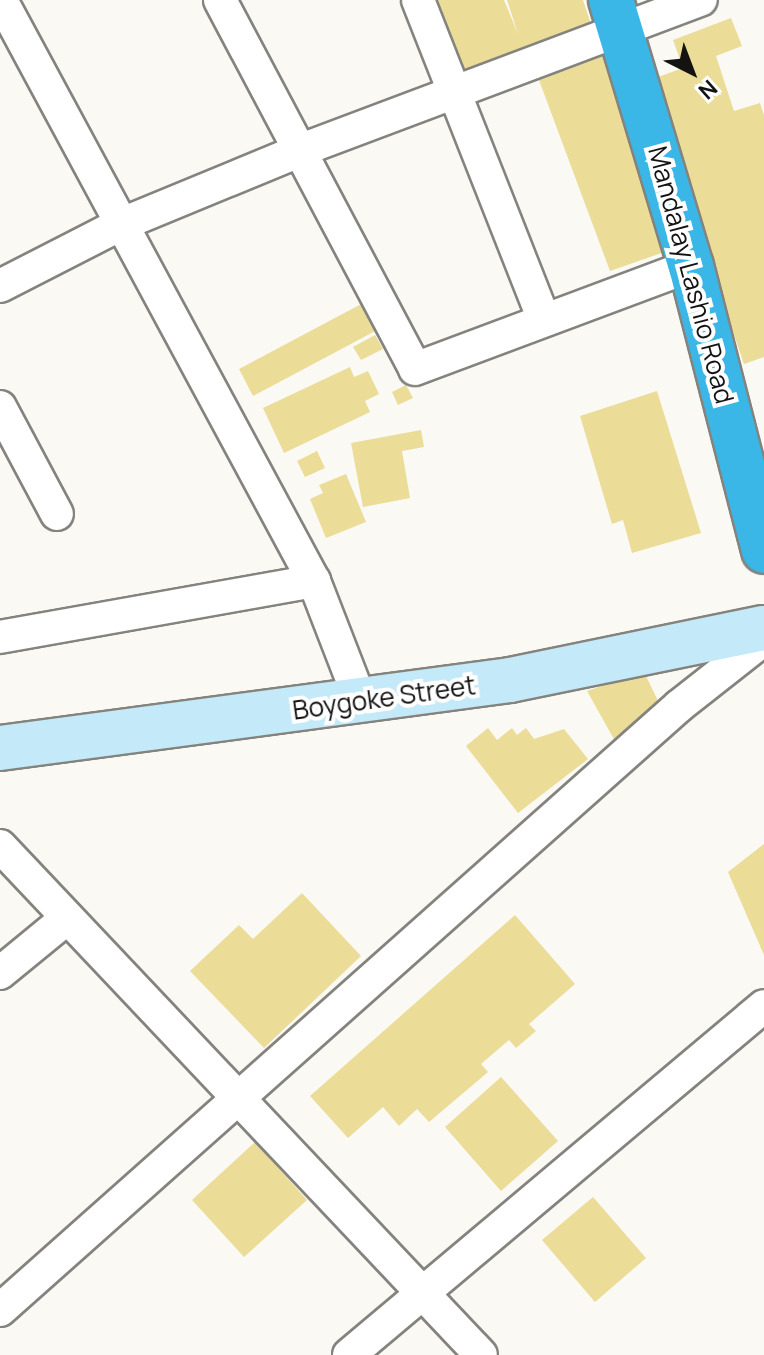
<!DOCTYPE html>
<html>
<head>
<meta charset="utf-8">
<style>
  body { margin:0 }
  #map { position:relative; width:764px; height:1355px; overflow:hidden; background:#faf9f4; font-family:Manrope,sans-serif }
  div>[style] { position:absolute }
  .building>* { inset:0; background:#ebdc97 }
  .roads { filter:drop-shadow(2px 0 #84837e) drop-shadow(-2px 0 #84837e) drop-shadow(0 2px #84837e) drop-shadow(0 -2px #84837e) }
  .street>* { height:32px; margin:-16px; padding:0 16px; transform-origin:16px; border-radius:16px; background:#fff }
  .secondary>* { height:44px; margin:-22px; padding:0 22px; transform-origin:22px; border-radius:22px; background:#c4e9f8 }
  .highway>* { height:44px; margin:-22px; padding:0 22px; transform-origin:22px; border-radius:22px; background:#3ab6e7 }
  span { translate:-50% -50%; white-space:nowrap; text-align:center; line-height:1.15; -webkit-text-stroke:8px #fff; paint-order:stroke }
  .street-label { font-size:26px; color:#141312 }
  .north { position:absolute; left:652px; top:32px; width:80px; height:80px; -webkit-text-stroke:6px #fff; paint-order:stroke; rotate:138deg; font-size:22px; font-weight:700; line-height:32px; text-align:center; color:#141312 }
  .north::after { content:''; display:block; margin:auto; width:28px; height:36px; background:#141312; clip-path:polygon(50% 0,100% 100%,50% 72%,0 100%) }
</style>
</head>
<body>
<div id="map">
  <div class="building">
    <i style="clip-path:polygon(437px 0,504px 0,518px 34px,507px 0,583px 0,591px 24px,465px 70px)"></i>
    <i style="clip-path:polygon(731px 18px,742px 46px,716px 56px,734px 111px,760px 103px,764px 115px,764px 357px,744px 364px,647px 81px,683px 68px,673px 40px)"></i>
    <i style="clip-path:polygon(603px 48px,673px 249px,610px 271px,536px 72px)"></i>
    <i style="clip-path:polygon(365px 302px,379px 329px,253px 396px,239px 369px)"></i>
    <i style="clip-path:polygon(375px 335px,383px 349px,361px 360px,353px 347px)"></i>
    <i style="clip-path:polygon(350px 367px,354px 377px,368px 371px,379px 394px,365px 401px,370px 412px,284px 453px,263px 408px)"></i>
    <i style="clip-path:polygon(406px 385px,413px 398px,398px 405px,392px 392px)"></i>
    <i style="clip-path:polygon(657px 391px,701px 533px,632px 553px,623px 520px,612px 524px,580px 416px)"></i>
    <i style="clip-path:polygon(421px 430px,424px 447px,402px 451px,410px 498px,363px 507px,351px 443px)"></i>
    <i style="clip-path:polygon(317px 451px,325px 468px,305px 477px,297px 461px)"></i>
    <i style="clip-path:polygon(346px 474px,366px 522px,326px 538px,310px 499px,323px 493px,319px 485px)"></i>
    <i style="clip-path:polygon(644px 672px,662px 709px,615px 741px,587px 691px)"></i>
    <i style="clip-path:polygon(488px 728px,497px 740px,512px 728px,517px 735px,526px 728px,534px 739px,564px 729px,588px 759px,518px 813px,466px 746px)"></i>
    <i style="clip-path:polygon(764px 844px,764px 955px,728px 872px)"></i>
    <i style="clip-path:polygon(302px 893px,361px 956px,264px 1048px,190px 971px,239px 925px,253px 939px)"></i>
    <i style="clip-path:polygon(515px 915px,575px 984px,529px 1024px,536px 1031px,516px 1048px,509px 1040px,481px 1064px,488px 1072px,429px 1122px,417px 1109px,399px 1126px,383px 1107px,348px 1138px,310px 1096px)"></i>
    <i style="clip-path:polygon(501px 1077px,558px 1141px,501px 1191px,445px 1127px)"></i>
    <i style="clip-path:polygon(255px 1142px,307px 1200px,244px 1257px,192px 1200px)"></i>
    <i style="clip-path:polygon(593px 1197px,646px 1258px,595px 1302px,542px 1240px)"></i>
  </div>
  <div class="roads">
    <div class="street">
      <i style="left:1px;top:0;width:660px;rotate:61.69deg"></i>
      <i style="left:314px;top:581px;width:130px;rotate:68.8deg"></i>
      <i style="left:220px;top:0;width:417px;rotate:62.1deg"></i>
      <i style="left:415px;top:369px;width:295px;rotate:-20.5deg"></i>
      <i style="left:418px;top:0;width:341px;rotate:68.5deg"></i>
      <i style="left:0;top:286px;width:131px;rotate:-27.1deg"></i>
      <i style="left:117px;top:226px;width:199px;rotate:-22.4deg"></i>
      <i style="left:301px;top:150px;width:427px;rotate:-20.6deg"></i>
      <i style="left:0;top:407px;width:121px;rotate:62deg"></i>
      <i style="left:0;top:637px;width:319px;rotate:-10.1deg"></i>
      <i style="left:0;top:846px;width:700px;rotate:46.62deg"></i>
      <i style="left:0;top:973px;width:87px;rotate:-39.4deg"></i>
      <i style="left:0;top:1310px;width:909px;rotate:-41.65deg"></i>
      <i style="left:679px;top:706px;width:108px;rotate:-38.2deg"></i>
      <i style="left:349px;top:1355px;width:542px;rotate:-40.06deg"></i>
    </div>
    <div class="secondary">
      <i style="left:0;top:748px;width:515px;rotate:-7.59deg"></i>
      <i style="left:510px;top:680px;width:259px;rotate:-11.6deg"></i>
    </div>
    <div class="highway">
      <i style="left:611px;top:0;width:278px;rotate:73.3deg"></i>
      <i style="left:691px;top:266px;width:294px;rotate:75.6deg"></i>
    </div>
  </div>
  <div class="street-label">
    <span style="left:691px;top:275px;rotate:75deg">Mandalay Lashio Road</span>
    <span style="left:384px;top:698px;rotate:-8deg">Boygoke Street</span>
  </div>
  <div class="north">N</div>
</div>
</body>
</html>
